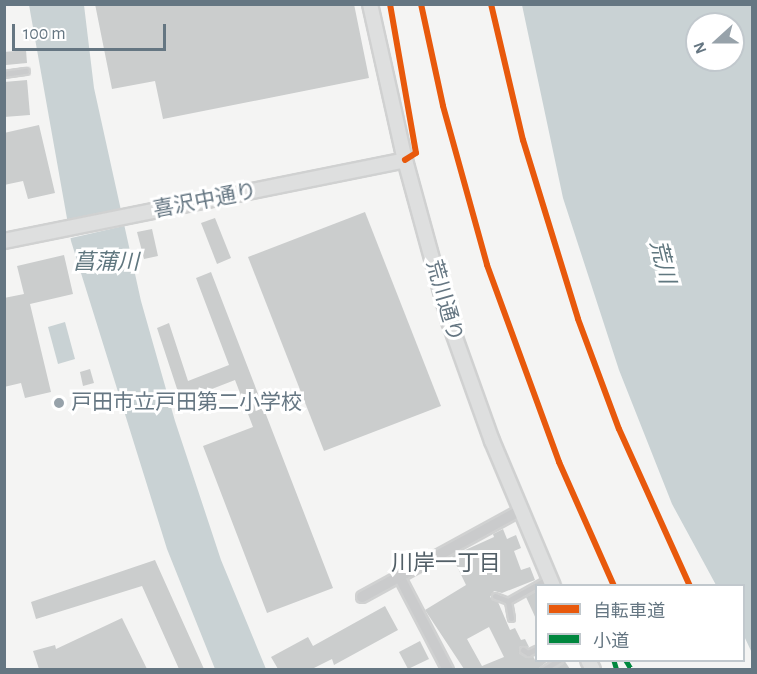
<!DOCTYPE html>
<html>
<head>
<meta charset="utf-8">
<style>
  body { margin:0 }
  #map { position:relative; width:757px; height:674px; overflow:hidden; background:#f4f4f3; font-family:"Alegreya Sans","Noto Sans JP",sans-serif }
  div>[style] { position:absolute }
  .water>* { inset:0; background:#c9d2d4 }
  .pier>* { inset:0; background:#f4f4f3 }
  .building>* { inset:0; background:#cbcdcd }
  .roads { filter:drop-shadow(2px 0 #d0d1d1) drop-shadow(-2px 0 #d0d1d1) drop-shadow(0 2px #d0d1d1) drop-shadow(0 -2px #d0d1d1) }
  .lane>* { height:5px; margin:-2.5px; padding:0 2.5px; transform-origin:2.5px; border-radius:2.5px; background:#cacbcc }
  .street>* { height:10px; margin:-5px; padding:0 5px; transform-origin:5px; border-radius:5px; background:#cacbcc }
  .secondary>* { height:14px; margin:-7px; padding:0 7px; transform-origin:7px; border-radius:7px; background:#dedfdf }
  .quiet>* { height:4.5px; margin-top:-2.25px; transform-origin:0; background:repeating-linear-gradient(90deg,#00873e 0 9px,transparent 0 13.5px) }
  .cycleway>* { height:6px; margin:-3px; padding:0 3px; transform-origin:3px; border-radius:3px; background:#e8590c }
  .dots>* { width:16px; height:16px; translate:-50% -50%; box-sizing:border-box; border:3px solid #fff; border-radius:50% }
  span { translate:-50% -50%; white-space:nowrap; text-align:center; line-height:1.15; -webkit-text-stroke:6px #fff; paint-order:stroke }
  .street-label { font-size:21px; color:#657682 }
  .poi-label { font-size:21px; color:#657682 }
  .left { translate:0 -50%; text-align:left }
  .water-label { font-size:22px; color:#60777f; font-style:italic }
  .neighbourhood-label { font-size:22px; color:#525f67 }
  .frame { position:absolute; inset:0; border:6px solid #657682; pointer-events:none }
  .legend { position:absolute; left:535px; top:584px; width:210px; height:78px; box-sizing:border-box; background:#fff; border:2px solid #c1c8cd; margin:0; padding:8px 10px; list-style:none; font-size:18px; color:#657682 }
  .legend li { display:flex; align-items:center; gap:12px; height:30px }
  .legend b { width:30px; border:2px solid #c1c8cd }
  .north { position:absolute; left:685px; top:12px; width:60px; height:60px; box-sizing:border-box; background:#fff; border:2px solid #c1c8cd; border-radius:50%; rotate:249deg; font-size:16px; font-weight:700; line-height:24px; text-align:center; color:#657682 }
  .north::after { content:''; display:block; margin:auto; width:21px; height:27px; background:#97a2aa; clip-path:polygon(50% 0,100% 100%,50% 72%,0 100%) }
  .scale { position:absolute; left:12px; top:24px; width:154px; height:27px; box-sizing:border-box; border:3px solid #657682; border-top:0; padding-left:8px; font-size:18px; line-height:21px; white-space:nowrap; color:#657682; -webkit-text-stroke:4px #fff; paint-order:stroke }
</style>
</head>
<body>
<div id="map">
  <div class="water">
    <i style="clip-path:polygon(29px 5px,84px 5px,94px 88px,141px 301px,175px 421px,221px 560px,266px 669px,215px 669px,167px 549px,71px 241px)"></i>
    <i style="clip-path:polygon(evenodd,522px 5px,752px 5px,752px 653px,744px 636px,744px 586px,716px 585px,672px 504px,619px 370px,563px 198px,522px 5px,697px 24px,733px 24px,733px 60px,697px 60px,697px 24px)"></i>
    <i style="clip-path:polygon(65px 322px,75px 359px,58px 364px,48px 327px)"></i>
  </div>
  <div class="pier">
    <i style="clip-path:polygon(124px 211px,128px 225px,67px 239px,64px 223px)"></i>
  </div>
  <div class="building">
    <i style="clip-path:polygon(95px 4px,354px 4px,369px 78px,163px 119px,155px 81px,112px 89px)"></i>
    <i style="clip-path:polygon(26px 50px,27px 63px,6px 65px,4px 52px)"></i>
    <i style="clip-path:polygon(27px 80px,30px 115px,4px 117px,4px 82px)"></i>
    <i style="clip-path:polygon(39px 125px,55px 193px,28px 199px,23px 181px,4px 185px,4px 133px)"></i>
    <i style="clip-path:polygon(365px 212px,441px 406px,324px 451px,248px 257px)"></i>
    <i style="clip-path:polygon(215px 218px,231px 258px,217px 264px,201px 223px)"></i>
    <i style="clip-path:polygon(152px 229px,158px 256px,144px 259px,137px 232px)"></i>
    <i style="clip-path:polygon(64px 255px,73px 294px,30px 304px,51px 392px,25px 398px,21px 383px,4px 387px,4px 298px,24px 294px,17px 266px)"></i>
    <i style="clip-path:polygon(211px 272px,333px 588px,267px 613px,203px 446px,253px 427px,235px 380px,181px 401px,157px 328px,169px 323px,188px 381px,229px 365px,196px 278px)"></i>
    <i style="clip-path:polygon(90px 369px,94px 383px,83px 386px,80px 372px)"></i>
    <i style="clip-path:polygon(evenodd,503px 529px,507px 539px,516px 535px,521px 548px,514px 551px,521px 570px,530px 567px,535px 580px,502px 593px,494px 591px,490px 597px,498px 602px,510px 630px,515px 628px,521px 640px,525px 639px,529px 647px,520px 646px,519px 653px,533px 656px,535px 660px,549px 660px,538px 669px,464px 669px,425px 610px,466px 585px,452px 556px,494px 537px,493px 534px,503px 529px,489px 627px,504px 657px,482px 666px,467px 639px,489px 627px)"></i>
    <i style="clip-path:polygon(155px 560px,204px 669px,179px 669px,142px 586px,36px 619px,31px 602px)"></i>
    <i style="clip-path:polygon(537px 591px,537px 621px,526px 597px)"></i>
    <i style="clip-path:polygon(385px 606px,398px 630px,334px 665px,332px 659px,312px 669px,278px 669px,271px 657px,308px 637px,313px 646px)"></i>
    <i style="clip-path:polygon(122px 618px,147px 669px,39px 669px,33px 651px,55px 645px,56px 649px)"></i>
    <i style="clip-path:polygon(420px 641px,429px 659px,408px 669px,399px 652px)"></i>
    <i style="clip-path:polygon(564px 660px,570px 669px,553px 669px,562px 664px)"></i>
  </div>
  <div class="roads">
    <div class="lane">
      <i style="left:4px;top:74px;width:22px;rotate:-8deg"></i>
      <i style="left:495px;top:596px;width:14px;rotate:21deg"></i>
      <i style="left:511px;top:618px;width:17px;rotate:-100deg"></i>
      <i style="left:508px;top:601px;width:47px;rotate:-29.3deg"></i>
      <i style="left:523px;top:650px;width:6px;rotate:31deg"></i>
      <i style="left:528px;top:653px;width:9px;rotate:-27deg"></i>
      <i style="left:543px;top:670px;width:19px;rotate:-32deg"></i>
    </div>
    <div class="street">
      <i style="left:399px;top:576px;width:106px;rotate:62.5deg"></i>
      <i style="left:362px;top:597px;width:181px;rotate:-28.7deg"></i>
    </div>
    <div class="secondary">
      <i style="left:370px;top:4px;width:160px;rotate:77.4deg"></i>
      <i style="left:405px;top:160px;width:167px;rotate:74.7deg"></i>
      <i style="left:449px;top:321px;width:127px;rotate:70.3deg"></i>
      <i style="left:492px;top:441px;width:157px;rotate:67.2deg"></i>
      <i style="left:4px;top:241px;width:409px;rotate:-11.4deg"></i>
      <i style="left:588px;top:660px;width:11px;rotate:63deg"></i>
    </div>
  </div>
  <div class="quiet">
    <i style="left:614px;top:660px;width:10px;rotate:73deg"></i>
    <i style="left:626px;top:660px;width:12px;rotate:59deg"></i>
  </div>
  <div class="cycleway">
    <i style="left:390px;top:4px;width:151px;rotate:80.1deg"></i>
    <i style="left:416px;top:153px;width:13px;rotate:148deg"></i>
    <i style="left:421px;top:4px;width:104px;rotate:77.8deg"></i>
    <i style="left:443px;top:106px;width:165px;rotate:74.5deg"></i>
    <i style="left:487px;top:265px;width:210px;rotate:69.9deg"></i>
    <i style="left:559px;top:462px;width:136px;rotate:66.1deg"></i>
    <i style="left:491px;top:4px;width:140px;rotate:76.8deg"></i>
    <i style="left:523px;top:140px;width:187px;rotate:72.9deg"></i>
    <i style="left:578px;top:319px;width:117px;rotate:69.6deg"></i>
    <i style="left:619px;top:429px;width:172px;rotate:65.7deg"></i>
  </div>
  <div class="dots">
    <i style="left:59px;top:403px;background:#97a2aa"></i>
  </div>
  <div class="street-label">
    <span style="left:205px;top:201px;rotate:-11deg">喜沢中通り</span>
    <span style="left:444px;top:301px;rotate:74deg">荒川通り</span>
  </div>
  <div class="poi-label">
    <span class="left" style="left:71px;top:403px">戸田市立戸田第二小学校</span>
  </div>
  <div class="water-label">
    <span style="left:662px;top:262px;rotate:76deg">荒川</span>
    <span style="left:106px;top:263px">菖蒲川</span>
  </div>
  <div class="neighbourhood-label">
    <span style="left:446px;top:564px">川岸一丁目</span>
  </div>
  <div class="frame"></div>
  <ul class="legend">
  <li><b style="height:8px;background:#e8590c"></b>自転車道</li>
  <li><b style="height:8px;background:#00873e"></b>小道</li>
  </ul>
  <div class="north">N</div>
  <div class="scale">100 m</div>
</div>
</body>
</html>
